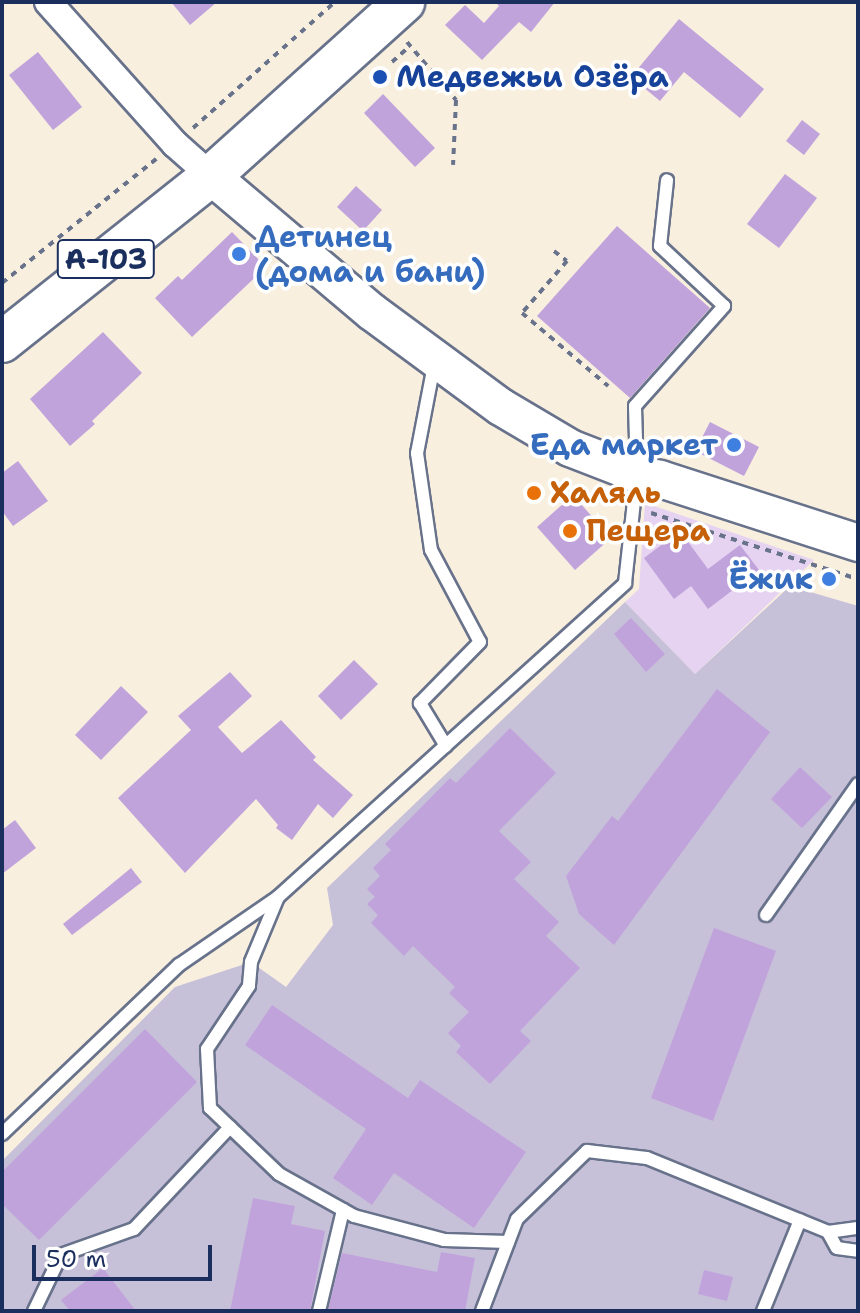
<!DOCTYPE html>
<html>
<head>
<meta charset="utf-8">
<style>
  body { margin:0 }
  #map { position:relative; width:860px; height:1313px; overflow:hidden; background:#f8efdf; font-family:"Shantell Sans",sans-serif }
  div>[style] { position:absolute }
  .built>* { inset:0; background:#e5d3f1 }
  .industrial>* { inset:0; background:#c7c0d9 }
  .building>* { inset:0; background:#c1a3db }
  .path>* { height:4px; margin-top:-2px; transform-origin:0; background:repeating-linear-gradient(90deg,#68728b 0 6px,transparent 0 12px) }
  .roads { filter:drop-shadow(2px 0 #68728b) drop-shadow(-2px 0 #68728b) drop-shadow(0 2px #68728b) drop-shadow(0 -2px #68728b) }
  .lane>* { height:12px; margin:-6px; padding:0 6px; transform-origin:6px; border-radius:6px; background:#fff }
  .street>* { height:26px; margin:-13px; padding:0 13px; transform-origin:13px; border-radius:13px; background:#fff }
  .secondary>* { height:36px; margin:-18px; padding:0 18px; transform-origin:18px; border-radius:18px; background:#fff }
  .primary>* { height:40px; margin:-20px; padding:0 20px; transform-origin:20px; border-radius:20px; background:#fff }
  .dots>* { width:22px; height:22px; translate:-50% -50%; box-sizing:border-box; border:4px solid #fff; border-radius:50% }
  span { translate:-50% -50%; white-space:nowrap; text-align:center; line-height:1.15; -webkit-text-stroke:7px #fff; paint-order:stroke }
  .shield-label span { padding:2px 6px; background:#fff; border:2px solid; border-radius:6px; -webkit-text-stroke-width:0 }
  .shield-label { font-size:28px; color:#1b2f5e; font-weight:700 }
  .transit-label { font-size:30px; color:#164399; font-weight:700 }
  .left { translate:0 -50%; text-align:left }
  .shop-label { font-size:30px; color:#366cbe; font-weight:700 }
  .right { translate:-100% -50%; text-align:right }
  .food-label { font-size:30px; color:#c56008; font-weight:700 }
  .frame { position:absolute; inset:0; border:4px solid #1b2f5e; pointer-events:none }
  .scale { position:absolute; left:32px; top:1245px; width:180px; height:36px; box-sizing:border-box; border:4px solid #1b2f5e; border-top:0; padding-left:10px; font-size:24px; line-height:28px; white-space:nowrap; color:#1b2f5e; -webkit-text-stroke:6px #fff; paint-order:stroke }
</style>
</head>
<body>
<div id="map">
  <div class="built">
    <i style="clip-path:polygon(645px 503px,814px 560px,695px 674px,625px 602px,639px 589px)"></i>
  </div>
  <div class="industrial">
    <i style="clip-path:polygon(790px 586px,858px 606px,858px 1311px,2px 1311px,2px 1161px,175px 987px,251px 962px,286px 987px,333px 925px,327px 888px,625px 602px,695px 674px)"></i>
  </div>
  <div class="building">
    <i style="clip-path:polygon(171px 2px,217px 2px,190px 25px)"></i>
    <i style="clip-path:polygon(495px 2px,555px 2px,531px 32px,519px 22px,482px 60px,445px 25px,465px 5px,484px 23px,499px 6px)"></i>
    <i style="clip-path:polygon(679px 19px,764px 89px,740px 118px,684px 72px,660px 101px,631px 77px)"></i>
    <i style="clip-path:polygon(38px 52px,82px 107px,53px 130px,9px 75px)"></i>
    <i style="clip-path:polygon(383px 94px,435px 148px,415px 167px,364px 113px)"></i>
    <i style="clip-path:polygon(802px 120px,820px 134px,804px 155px,786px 141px)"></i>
    <i style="clip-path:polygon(785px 174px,817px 198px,779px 248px,747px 224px)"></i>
    <i style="clip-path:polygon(356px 186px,382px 210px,363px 231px,337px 207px)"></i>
    <i style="clip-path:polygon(617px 226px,710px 308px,630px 398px,537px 316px)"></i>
    <i style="clip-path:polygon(232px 232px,266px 267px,192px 337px,155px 298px,178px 276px,182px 280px)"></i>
    <i style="clip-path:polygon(103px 332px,142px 373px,92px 421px,95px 424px,70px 446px,30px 399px)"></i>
    <i style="clip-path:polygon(710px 422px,759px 447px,744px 476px,695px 451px)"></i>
    <i style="clip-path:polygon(18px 461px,48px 501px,13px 526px,2px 511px,2px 473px)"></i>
    <i style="clip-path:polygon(573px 495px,611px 538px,575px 570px,537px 527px)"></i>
    <i style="clip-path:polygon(680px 531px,708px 569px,740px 545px,759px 570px,708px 609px,691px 586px,674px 599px,644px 558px)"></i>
    <i style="clip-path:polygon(631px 618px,665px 654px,646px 672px,614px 634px)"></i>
    <i style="clip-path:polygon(354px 660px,378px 684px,341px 720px,318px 696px)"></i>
    <i style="clip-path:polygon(230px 672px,252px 696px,218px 727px,242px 753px,281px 720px,316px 757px,313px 760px,353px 795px,333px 818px,318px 804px,292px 840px,276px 828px,278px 825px,256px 799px,185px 873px,118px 798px,191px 730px,178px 716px)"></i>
    <i style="clip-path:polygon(121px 686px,148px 712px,101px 760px,75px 735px)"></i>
    <i style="clip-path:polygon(717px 689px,770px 732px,614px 945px,579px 914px,566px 876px,612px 816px,618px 821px)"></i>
    <i style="clip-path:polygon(510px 728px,556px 773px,499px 831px,531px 862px,514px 879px,559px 922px,546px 936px,580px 968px,520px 1031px,531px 1041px,490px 1084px,456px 1052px,461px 1046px,448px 1033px,469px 1012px,449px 993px,455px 987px,413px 946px,404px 956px,371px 923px,378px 915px,367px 904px,375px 897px,367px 889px,380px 876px,373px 868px,391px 850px,385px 844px,450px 778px,456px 783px)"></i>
    <i style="clip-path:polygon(800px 767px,832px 797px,802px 828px,771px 799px)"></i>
    <i style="clip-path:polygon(15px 820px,36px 848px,2px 874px,2px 830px)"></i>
    <i style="clip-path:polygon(131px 868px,142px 882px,72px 935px,63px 924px)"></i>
    <i style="clip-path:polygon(714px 928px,776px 951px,713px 1121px,651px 1098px)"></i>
    <i style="clip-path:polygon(272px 1005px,408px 1098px,420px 1080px,526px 1152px,474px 1228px,394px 1173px,372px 1205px,333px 1178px,366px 1129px,245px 1045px)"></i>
    <i style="clip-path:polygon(145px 1029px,197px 1082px,39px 1240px,2px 1204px,2px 1172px)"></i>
    <i style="clip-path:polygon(253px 1198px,295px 1206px,291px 1224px,325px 1231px,310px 1311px,230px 1311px)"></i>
    <i style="clip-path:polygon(441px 1252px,475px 1258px,465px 1311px,328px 1311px,342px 1253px,437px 1272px)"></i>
    <i style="clip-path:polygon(103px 1268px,136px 1311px,70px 1311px,61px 1300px)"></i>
    <i style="clip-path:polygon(704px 1270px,733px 1277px,727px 1301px,698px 1294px)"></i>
  </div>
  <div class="path">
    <i style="left:407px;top:42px;width:76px;rotate:49.8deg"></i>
    <i style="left:456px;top:100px;width:65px;rotate:92.6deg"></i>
    <i style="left:392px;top:62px;width:24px;rotate:-42deg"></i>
    <i style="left:193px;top:128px;width:190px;rotate:-41.6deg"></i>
    <i style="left:554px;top:251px;width:16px;rotate:38deg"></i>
    <i style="left:567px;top:261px;width:69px;rotate:130.9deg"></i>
    <i style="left:522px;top:313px;width:113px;rotate:40.3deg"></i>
    <i style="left:2px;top:283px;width:198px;rotate:-38.8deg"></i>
    <i style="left:651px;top:513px;width:217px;rotate:17.7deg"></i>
  </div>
  <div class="roads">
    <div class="lane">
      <i style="left:434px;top:365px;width:90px;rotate:100.9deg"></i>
      <i style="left:417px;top:453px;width:98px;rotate:81.8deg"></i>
      <i style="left:431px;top:550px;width:104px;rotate:62deg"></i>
      <i style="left:480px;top:642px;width:86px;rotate:134.5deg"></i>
      <i style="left:420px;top:703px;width:50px;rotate:58.8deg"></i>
      <i style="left:278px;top:897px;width:70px;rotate:112.6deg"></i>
      <i style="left:251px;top:962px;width:24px;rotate:95deg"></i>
      <i style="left:249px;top:986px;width:76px;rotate:123.7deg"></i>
      <i style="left:207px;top:1049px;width:59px;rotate:87.1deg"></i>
      <i style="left:210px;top:1108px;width:95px;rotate:43.7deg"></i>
      <i style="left:279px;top:1174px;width:86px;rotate:29.2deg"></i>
      <i style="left:354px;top:1216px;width:93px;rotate:14.9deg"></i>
      <i style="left:444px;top:1240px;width:64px;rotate:1.8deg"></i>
      <i style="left:766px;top:915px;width:160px;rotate:-54.9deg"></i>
      <i style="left:2px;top:1134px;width:245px;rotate:-43.7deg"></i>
      <i style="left:179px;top:965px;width:120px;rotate:-34.5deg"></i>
      <i style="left:278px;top:897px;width:468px;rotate:-42.1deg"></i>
      <i style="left:625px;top:583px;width:110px;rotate:-83.7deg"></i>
      <i style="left:637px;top:474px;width:68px;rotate:-91.7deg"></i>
      <i style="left:635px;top:406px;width:134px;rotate:-48.3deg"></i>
      <i style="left:724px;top:306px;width:88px;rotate:-136.8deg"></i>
      <i style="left:660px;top:246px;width:66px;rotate:-83.9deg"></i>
      <i style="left:828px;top:1232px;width:18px;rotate:61deg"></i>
      <i style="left:837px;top:1248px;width:21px;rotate:8deg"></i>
      <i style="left:34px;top:1311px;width:62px;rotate:-64.3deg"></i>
      <i style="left:61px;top:1255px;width:77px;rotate:-19.6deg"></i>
      <i style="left:134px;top:1229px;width:140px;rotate:-46.7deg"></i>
      <i style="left:319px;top:1311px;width:104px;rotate:-76.6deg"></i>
      <i style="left:482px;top:1311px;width:98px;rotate:-69.2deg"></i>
      <i style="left:517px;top:1219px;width:98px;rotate:-44.2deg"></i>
      <i style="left:587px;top:1151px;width:60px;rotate:6.7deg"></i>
      <i style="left:647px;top:1158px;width:196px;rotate:22.2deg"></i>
      <i style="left:828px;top:1232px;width:30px;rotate:-8deg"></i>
      <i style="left:763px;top:1311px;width:98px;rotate:-67.9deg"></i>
    </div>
    <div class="street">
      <i style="left:48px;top:2px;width:191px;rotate:48.2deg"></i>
      <i style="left:175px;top:144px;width:48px;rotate:41.6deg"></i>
    </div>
    <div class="secondary">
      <i style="left:211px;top:176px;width:211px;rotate:40.2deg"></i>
      <i style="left:372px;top:312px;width:160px;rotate:36.4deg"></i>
      <i style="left:501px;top:407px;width:80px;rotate:30.7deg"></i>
      <i style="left:570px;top:448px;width:72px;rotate:21.2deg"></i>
      <i style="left:637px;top:474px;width:24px;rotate:12deg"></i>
      <i style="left:660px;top:479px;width:208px;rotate:17.9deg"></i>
    </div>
    <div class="primary">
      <i style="left:2px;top:342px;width:267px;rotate:-38.5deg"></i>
      <i style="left:211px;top:176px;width:260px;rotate:-42deg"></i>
    </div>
  </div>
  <div class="dots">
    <i style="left:380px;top:77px;background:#1a4fb4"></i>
    <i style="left:239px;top:254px;background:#3f7fe0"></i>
    <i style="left:734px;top:445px;background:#3f7fe0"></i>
    <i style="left:534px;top:493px;background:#e8710a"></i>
    <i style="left:570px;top:531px;background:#e8710a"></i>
    <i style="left:829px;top:579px;background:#3f7fe0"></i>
  </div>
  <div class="shield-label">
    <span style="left:106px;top:259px">А-103</span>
  </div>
  <div class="transit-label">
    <span class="left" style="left:396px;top:77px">Медвежьи Озёра</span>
  </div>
  <div class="shop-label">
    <span class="left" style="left:255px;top:254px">Детинец<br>(дома и бани)</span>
    <span class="right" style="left:718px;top:445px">Еда маркет</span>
    <span class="right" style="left:813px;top:579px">Ёжик</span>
  </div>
  <div class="food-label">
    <span class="left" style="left:550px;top:493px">Халяль</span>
    <span class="left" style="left:586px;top:531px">Пещера</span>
  </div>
  <div class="frame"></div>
  <div class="scale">50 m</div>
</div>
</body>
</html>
